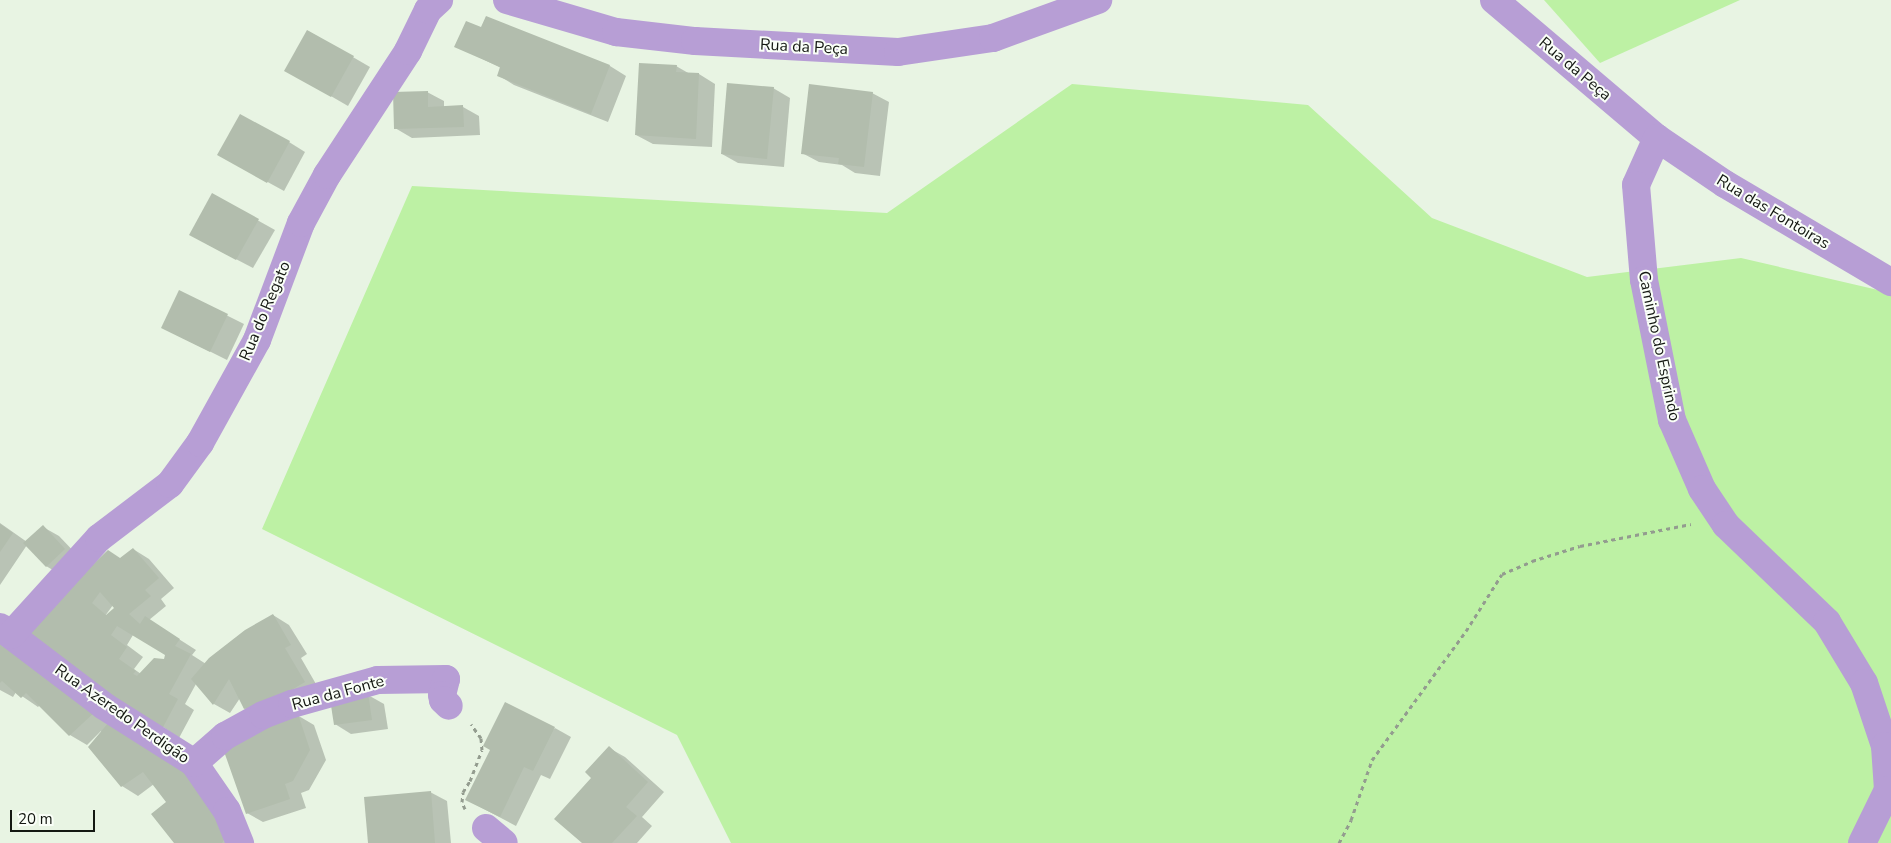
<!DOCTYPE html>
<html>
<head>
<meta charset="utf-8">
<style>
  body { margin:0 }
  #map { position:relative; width:1891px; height:843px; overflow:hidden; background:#e8f4e3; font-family:"Nunito Sans",sans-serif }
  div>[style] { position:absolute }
  .green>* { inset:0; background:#bdf1a4 }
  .shadow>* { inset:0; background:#0003 }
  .building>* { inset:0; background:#b2bdad }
  .path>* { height:3px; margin-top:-1.5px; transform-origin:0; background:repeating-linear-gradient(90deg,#939c8f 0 4px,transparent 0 8px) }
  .minor>* { height:28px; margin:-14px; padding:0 14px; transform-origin:14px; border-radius:14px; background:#b79ed5 }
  span { translate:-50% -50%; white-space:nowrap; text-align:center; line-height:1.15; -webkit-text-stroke:4px #fafff8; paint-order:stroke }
  .street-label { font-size:16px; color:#141812 }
  .scale { position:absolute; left:10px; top:810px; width:85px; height:22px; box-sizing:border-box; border:2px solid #141812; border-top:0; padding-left:6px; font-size:15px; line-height:18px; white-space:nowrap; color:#141812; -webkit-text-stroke:4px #fafff8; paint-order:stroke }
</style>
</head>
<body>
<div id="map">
  <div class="green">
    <i style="clip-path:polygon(1544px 0,1740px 0,1600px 63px)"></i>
    <i style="clip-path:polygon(1072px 84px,1308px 105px,1432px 218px,1587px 277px,1741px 258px,1891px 293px,1891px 843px,731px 843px,677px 735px,262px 529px,412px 186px,887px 213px)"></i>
  </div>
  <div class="shadow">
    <i style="clip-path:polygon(486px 17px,610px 66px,626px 76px,608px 122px,514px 85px,498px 75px,501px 68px,456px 46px,482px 29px)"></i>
    <i style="clip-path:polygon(308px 31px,370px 67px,348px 106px,286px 70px)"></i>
    <i style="clip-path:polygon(676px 66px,690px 74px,699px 74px,715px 84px,712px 147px,653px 144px,636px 135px)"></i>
    <i style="clip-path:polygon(773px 88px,790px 98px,784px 167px,738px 163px,722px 154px)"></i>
    <i style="clip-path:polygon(427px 92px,444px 101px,444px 107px,463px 107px,479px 116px,480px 135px,412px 138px,395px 128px)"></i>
    <i style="clip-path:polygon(872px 93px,889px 102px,880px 176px,855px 173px,842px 165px,819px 162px,802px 153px)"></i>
    <i style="clip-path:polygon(289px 142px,305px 152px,284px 191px,235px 164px)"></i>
    <i style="clip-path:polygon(212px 195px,275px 230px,253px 268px,207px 244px)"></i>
    <i style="clip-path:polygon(180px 292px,244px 324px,227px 360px,163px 328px)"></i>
    <i style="clip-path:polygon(0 523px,27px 542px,43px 527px,59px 536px,81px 559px,63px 576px,46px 566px,27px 545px,0 585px)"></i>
    <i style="clip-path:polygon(evenodd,133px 549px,149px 559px,174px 588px,161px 599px,166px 606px,149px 620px,196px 650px,192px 655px,206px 664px,273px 615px,289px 625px,307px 654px,301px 658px,320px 691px,261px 718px,244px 708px,240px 698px,230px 713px,214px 704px,196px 684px,185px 704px,194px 710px,179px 738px,25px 631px,133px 549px,113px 605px,116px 609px,105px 616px,113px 605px,133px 549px,133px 635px,167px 655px,164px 661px,141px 674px,134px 669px,143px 657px,127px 645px,133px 635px)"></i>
    <i style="clip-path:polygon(0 642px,26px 649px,240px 843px,175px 843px,168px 802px,154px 784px,138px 796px,122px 786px,101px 731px,87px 745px,70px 735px,40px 705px,38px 707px,16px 692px,13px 697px,0 690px)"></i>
    <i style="clip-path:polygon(368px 695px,384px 704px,388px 729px,351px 734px,335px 724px)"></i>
    <i style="clip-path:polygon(297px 715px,314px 725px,326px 760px,309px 790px,301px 793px,306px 808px,263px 822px,247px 813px)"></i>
    <i style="clip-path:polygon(555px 728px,571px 737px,550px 779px,541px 775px,516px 826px,467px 800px)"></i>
    <i style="clip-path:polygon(609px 748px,625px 757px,664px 792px,642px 817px,652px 826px,637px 843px,584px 843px,593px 778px)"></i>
    <i style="clip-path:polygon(430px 792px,447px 801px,451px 843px,369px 843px)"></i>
  </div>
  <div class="building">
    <i style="clip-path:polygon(486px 16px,610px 65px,591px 114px,497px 76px,500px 67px,454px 47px,466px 21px,481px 27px)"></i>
    <i style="clip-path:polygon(307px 30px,354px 56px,331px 97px,284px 71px)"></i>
    <i style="clip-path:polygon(639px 63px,677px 65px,676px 72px,699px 73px,696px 139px,635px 135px)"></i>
    <i style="clip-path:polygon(727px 83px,774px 87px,767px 159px,721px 154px)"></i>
    <i style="clip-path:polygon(809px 84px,873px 92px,864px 167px,838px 164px,839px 158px,801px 154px)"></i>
    <i style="clip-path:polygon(428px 91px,428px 107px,463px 105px,464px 127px,394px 129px,393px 92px)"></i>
    <i style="clip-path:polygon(240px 114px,290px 141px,267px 183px,217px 155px)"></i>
    <i style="clip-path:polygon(212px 193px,259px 219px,236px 260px,189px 235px)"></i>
    <i style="clip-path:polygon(179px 290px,228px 314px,210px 352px,161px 328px)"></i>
    <i style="clip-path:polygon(0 524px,13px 533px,0 552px)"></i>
    <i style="clip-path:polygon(43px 525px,65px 549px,46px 567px,23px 543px)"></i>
    <i style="clip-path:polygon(evenodd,133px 548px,159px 578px,145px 590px,151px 596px,129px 614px,140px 624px,145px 616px,180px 639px,175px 646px,191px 654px,169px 694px,178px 699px,162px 729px,116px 700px,23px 631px,108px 550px,120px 558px,133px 548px,100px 592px,114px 608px,106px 615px,92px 603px,100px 592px,133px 548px,117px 626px,165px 655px,164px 659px,154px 658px,137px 676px,133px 674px,136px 671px,119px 659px,127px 647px,111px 635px,117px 626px)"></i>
    <i style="clip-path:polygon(273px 614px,291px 645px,285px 648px,305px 682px,283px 695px,244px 709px,229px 679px,213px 705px,191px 679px,209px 658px,245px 630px)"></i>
    <i style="clip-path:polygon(9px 638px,96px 711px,69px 736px,26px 693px,21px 698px,2px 681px,0 683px,0 644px,3px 647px)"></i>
    <i style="clip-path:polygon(368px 693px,372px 720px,334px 725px,330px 699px)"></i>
    <i style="clip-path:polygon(505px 702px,555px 727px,533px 771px,524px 767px,500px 817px,465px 800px,490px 750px,483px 746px)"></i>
    <i style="clip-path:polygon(298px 714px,310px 750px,293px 781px,285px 784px,290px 799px,246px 814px,220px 740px)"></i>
    <i style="clip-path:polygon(109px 722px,171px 754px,219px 810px,225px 838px,222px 843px,174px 843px,151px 814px,166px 802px,143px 772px,121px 787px,88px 747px)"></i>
    <i style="clip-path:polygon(609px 746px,648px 782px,626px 807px,637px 816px,612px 843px,582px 843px,554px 819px,591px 778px,585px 772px)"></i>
    <i style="clip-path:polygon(431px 791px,435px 843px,368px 843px,364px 797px)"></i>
  </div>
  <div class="path">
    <i style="left:465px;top:809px;width:8px;rotate:-113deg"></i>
    <i style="left:462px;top:802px;width:10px;rotate:-84deg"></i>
    <i style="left:463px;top:792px;width:13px;rotate:-58deg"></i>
    <i style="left:470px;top:781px;width:33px;rotate:-69deg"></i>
    <i style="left:482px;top:750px;width:12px;rotate:-95deg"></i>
    <i style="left:481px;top:738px;width:17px;rotate:-126deg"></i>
    <i style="left:1339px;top:843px;width:26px;rotate:-62deg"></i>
    <i style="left:1351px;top:820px;width:64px;rotate:-70.7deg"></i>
    <i style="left:1372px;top:760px;width:160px;rotate:-53.9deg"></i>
    <i style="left:1466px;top:631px;width:67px;rotate:-57.7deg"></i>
    <i style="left:1502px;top:574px;width:33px;rotate:-23deg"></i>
    <i style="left:1532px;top:561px;width:50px;rotate:-17.4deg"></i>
    <i style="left:1580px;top:546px;width:113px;rotate:-11.2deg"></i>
  </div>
  <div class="minor">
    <i style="left:507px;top:0;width:114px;rotate:16.4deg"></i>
    <i style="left:616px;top:32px;width:80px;rotate:6.5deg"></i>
    <i style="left:695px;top:41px;width:203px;rotate:3.1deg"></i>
    <i style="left:898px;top:52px;width:96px;rotate:-8.4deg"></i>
    <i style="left:993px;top:38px;width:112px;rotate:-19.9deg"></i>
    <i style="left:1494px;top:0;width:214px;rotate:40.3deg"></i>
    <i style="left:1657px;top:138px;width:82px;rotate:34.1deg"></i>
    <i style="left:1725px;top:184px;width:193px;rotate:30.6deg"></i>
    <i style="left:1657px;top:138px;width:51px;rotate:114.1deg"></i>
    <i style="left:1636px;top:185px;width:95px;rotate:85.2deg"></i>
    <i style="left:1644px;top:280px;width:143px;rotate:78.7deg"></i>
    <i style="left:1672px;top:420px;width:75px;rotate:66.5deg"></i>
    <i style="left:1702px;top:489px;width:43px;rotate:56.3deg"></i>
    <i style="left:1726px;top:525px;width:140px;rotate:43.8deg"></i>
    <i style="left:1827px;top:622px;width:71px;rotate:58.8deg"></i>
    <i style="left:1864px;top:683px;width:66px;rotate:71.6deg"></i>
    <i style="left:1885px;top:746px;width:44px;rotate:86.1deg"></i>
    <i style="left:1888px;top:790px;width:59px;rotate:116.1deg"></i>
    <i style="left:0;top:627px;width:131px;rotate:37.2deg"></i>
    <i style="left:104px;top:706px;width:107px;rotate:32.3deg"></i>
    <i style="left:194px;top:763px;width:58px;rotate:55.5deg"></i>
    <i style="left:227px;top:811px;width:35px;rotate:68deg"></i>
    <i style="left:11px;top:635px;width:131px;rotate:-47.8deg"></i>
    <i style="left:99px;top:538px;width:89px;rotate:-37.3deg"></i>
    <i style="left:170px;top:484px;width:51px;rotate:-53.8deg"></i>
    <i style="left:200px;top:443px;width:118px;rotate:-61deg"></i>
    <i style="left:257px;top:340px;width:125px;rotate:-69.4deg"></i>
    <i style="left:301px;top:223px;width:55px;rotate:-61.6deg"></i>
    <i style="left:327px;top:175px;width:148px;rotate:-56.8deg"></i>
    <i style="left:408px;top:51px;width:46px;rotate:-64deg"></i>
    <i style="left:428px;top:10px;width:15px;rotate:-42deg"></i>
    <i style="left:194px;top:763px;width:41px;rotate:-41.1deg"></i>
    <i style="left:225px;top:736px;width:43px;rotate:-28.9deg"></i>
    <i style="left:263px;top:715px;width:31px;rotate:-21deg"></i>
    <i style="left:292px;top:704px;width:89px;rotate:-15.6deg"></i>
    <i style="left:378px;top:680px;width:68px;rotate:-0.8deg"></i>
    <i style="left:446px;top:679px;width:16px;rotate:104deg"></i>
    <i style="left:442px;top:695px;width:5px;rotate:79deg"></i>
    <i style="left:443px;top:700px;width:8px;rotate:45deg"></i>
    <i style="left:486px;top:828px;width:23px;rotate:40deg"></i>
  </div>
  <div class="street-label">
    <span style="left:804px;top:47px;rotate:3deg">Rua da Peça</span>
    <span style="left:1575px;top:69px;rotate:40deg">Rua da Peça</span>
    <span style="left:1773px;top:212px;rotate:31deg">Rua das Fontoiras</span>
    <span style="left:265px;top:311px;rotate:-67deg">Rua do Regato</span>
    <span style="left:1659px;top:346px;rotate:78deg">Caminho do Esprindo</span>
    <span style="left:338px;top:693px;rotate:-15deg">Rua da Fonte</span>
    <span style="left:122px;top:714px;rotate:35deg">Rua Azeredo Perdigão</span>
  </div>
  <div class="scale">20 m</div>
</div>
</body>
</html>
